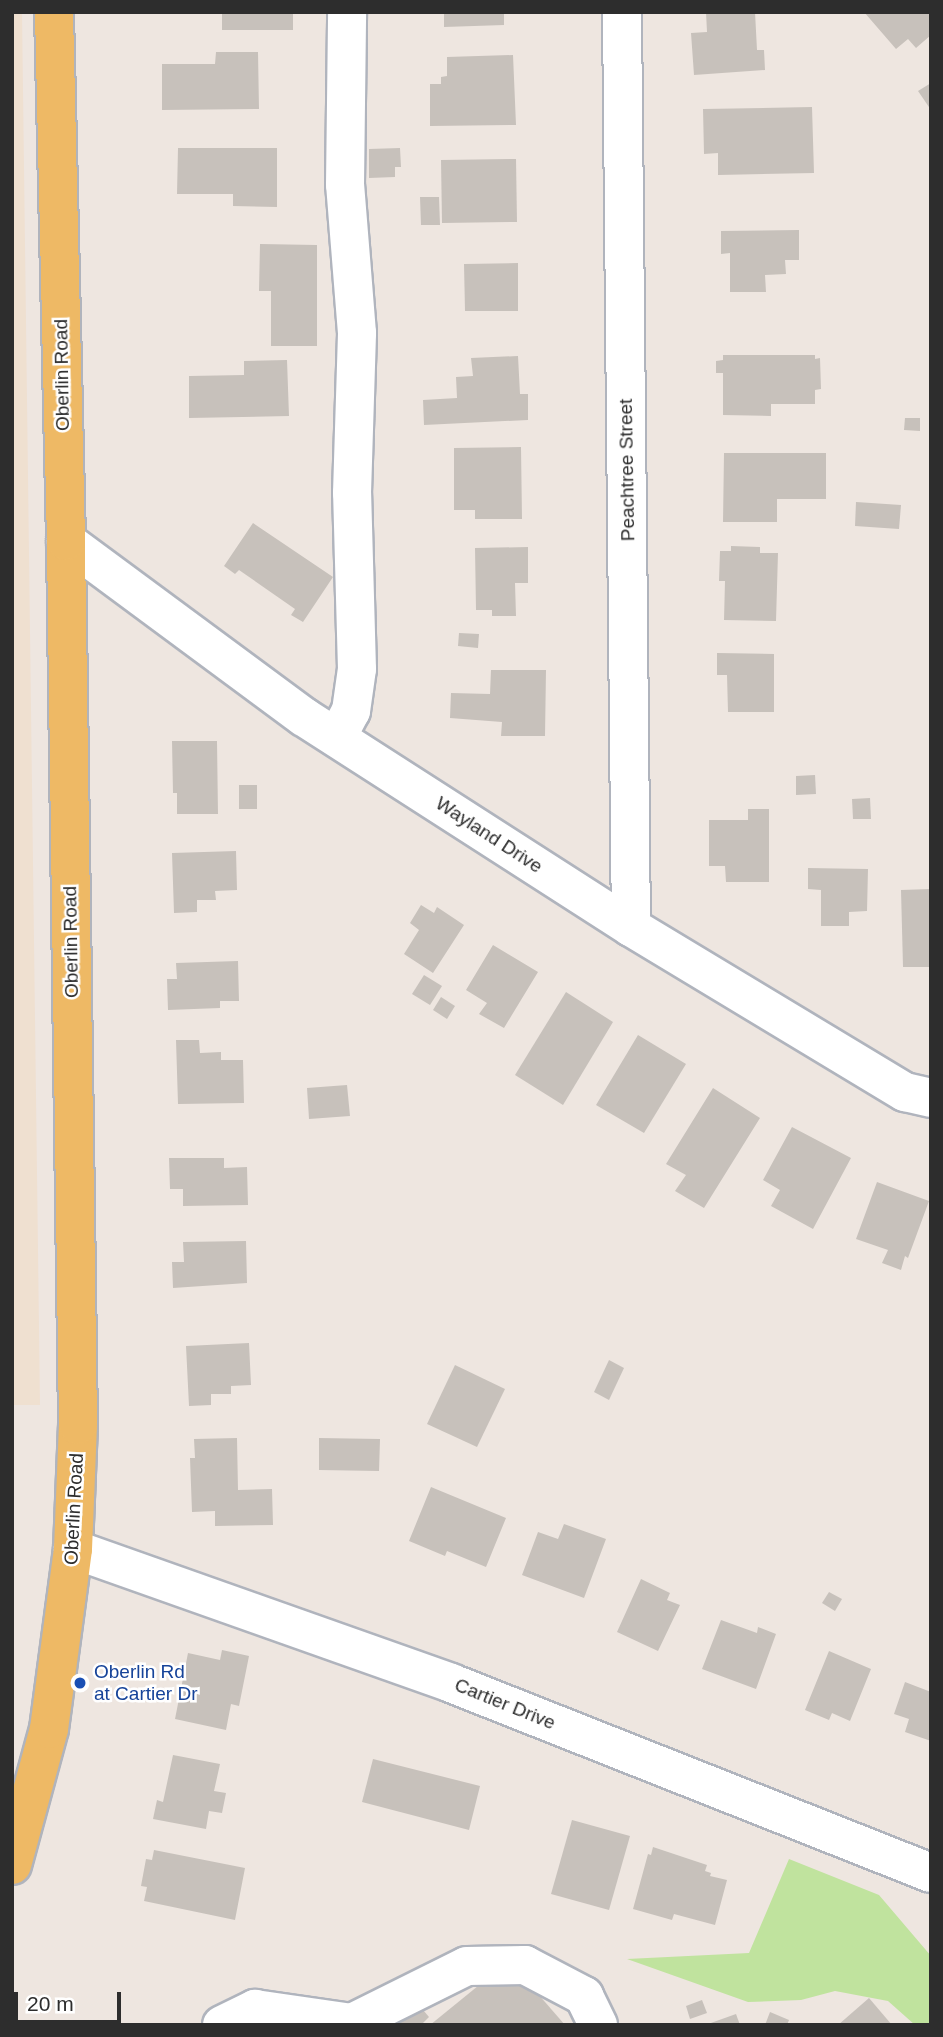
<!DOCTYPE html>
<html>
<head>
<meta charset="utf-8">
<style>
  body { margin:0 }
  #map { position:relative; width:943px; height:2037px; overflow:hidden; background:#eee6e0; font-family:Helvetica,sans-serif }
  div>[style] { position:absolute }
  .education>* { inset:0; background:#efe0d0 }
  .green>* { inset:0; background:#c0e39e }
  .building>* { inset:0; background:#c7c1bb }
  .roads { filter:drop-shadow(2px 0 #b0b4bd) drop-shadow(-2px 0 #b0b4bd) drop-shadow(0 2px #b0b4bd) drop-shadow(0 -2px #b0b4bd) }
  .minor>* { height:38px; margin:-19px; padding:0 19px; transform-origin:19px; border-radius:19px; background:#fff }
  .major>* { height:38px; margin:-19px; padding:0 19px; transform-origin:19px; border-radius:19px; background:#eeb965 }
  .dots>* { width:19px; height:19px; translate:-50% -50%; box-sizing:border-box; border:4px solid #fff; border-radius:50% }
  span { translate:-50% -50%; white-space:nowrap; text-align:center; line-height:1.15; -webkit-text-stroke:5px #fff; paint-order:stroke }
  .street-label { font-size:19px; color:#2d2d2d }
  .transit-label { font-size:19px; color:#164399 }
  .left { translate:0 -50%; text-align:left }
  .frame { position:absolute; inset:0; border:14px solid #2d2d2d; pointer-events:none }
  .scale { position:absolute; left:14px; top:1992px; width:107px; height:32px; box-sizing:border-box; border:4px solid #2d2d2d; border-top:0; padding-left:9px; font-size:21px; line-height:24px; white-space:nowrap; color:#2d2d2d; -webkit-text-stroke:5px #fff; paint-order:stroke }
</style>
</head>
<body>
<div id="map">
  <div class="education">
    <i style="clip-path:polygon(12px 12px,22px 12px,40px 1405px,12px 1405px)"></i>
  </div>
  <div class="green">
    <i style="clip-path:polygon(789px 1859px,879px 1895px,931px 1956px,931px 2025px,915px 2025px,888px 2001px,835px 1991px,801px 2000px,748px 2002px,627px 1959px,749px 1953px)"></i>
  </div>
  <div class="building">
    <i style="clip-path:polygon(222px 12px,293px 12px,293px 30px,222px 30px)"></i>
    <i style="clip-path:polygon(444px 12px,504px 12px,504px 25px,444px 27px)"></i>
    <i style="clip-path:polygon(706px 12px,755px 12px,757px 50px,764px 50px,765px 70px,694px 75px,691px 33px,707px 32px)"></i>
    <i style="clip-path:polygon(864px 12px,931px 12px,931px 35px,916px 48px,908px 39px,896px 49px)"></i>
    <i style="clip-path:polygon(216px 52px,258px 52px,259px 109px,162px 110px,162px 64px,215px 64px)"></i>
    <i style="clip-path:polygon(513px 55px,516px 125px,430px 126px,430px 84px,441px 84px,441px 77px,447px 76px,447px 57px)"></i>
    <i style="clip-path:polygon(931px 83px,931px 110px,918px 91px)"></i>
    <i style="clip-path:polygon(812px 107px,814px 173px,718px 175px,718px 153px,704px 154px,703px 109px)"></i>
    <i style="clip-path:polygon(178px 148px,277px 148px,277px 207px,233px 206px,233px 194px,177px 194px)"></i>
    <i style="clip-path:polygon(400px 148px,401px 167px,395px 167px,395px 177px,369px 178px,369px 149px)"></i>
    <i style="clip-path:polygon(516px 159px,517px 222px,442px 223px,441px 160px)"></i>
    <i style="clip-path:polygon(420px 197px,439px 197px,440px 225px,421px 225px)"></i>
    <i style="clip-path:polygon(799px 230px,799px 260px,785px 260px,786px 274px,765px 275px,766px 292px,730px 292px,730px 253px,721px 254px,721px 231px)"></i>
    <i style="clip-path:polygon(260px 244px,317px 245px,317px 346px,271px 346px,271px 291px,259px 291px)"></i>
    <i style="clip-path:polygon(518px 263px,518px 311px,465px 311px,464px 264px)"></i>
    <i style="clip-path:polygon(723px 355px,815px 355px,815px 359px,820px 358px,821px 389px,815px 390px,815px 404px,771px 404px,771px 416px,723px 415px,723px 373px,716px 373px,716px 361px,723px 360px)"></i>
    <i style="clip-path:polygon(518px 356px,520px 394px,528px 394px,528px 420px,424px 425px,423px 400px,457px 398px,456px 377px,473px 376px,471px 358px)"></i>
    <i style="clip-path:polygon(287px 360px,289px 416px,189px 418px,189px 376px,244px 375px,244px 361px)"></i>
    <i style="clip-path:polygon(905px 418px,920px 418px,920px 431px,904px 430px)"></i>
    <i style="clip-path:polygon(521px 447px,522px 519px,475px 519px,475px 510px,454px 510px,454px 448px)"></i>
    <i style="clip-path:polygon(724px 453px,826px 453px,826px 499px,777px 499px,777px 522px,723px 522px)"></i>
    <i style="clip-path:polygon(856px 502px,901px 505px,899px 529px,855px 526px)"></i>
    <i style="clip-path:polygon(253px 523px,333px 577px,303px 622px,291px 615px,295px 609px,239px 570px,235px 574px,224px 566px)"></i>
    <i style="clip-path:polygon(731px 546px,760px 547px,760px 553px,778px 553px,776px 621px,724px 620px,725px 581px,719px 581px,720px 551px,731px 551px)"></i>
    <i style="clip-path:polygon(528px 547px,528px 583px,515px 583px,516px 616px,492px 616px,492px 610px,476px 610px,475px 548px)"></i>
    <i style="clip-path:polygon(459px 633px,479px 634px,478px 648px,458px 646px)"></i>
    <i style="clip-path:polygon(717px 653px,774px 654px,774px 712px,728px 712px,727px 675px,717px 675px)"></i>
    <i style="clip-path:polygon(491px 670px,546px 670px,545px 736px,501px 736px,502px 722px,450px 718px,451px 693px,490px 694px)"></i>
    <i style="clip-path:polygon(172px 741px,217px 741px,218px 814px,177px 814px,177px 793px,173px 793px)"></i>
    <i style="clip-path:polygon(815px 775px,816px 794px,796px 795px,796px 776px)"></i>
    <i style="clip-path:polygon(239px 785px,257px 785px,257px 809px,239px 809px)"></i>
    <i style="clip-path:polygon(870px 798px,871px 819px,853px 819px,852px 799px)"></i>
    <i style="clip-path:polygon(748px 809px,769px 809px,769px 882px,726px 882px,725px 866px,709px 866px,709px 820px,748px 820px)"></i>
    <i style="clip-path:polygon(236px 851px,237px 890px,215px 891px,216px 900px,197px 900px,197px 912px,174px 913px,172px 853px)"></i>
    <i style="clip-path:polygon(808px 868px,868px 869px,867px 911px,849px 912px,849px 926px,821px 926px,821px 890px,808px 889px)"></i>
    <i style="clip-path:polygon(931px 889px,931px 967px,903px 967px,901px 890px)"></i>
    <i style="clip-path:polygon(421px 905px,434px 913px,437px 907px,464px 925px,433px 973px,404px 954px,419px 930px,410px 923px)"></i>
    <i style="clip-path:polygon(493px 945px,538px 972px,504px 1028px,479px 1014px,487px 1003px,466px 990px)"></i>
    <i style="clip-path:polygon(238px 961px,239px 1001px,220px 1001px,220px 1008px,168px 1010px,167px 979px,177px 979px,176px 963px)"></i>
    <i style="clip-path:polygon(424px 975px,442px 986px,430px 1005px,412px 994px)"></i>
    <i style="clip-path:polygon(566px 992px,613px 1022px,563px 1105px,515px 1075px)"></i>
    <i style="clip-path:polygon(441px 997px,455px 1006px,447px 1019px,433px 1010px)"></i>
    <i style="clip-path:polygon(638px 1035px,686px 1064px,644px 1133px,596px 1105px)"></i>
    <i style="clip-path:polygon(176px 1040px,199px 1040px,200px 1053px,221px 1052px,221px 1060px,243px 1060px,244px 1103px,178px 1104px)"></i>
    <i style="clip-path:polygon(347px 1085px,350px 1116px,309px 1119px,307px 1088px)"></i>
    <i style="clip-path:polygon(713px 1088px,760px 1118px,704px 1208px,675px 1191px,686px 1175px,666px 1164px)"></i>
    <i style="clip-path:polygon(792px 1127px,851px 1158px,813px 1229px,771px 1206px,780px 1190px,763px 1180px)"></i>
    <i style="clip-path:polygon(169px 1158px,224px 1158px,224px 1168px,247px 1167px,248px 1205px,183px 1206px,183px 1189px,170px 1189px)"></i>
    <i style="clip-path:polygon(877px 1182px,929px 1201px,908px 1258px,905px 1256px,901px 1270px,882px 1263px,888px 1250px,856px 1239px)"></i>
    <i style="clip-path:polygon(246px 1241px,247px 1283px,173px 1288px,172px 1262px,184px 1262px,183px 1242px)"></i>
    <i style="clip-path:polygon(249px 1343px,251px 1385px,231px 1386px,231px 1394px,211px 1394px,211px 1405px,189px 1406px,186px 1346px)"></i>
    <i style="clip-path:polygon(609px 1360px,624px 1368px,609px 1400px,594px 1392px)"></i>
    <i style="clip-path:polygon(455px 1365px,505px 1389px,477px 1447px,427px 1424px)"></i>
    <i style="clip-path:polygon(237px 1438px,238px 1490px,272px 1489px,273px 1525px,215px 1526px,215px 1511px,192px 1512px,190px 1458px,195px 1458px,194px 1439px)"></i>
    <i style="clip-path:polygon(319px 1438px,380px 1439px,379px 1471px,319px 1470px)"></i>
    <i style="clip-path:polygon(431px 1487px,506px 1518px,486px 1567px,447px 1551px,445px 1556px,409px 1541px)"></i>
    <i style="clip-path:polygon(564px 1524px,606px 1539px,584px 1598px,522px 1575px,538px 1532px,558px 1539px)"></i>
    <i style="clip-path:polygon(641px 1579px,670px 1593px,667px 1600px,680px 1605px,658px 1651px,617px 1632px)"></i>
    <i style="clip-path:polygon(829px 1592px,842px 1599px,835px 1611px,822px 1603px)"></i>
    <i style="clip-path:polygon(721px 1620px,757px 1633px,758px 1627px,776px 1634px,756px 1689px,702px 1669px)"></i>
    <i style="clip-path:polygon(222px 1650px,249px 1656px,239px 1706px,231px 1704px,226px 1730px,175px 1719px,188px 1653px,220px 1660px)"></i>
    <i style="clip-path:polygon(829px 1651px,871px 1669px,850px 1721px,832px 1713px,829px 1720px,805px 1710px)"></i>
    <i style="clip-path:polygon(905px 1682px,931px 1692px,931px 1741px,905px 1732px,909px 1719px,894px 1714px)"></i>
    <i style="clip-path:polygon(173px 1755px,220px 1764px,214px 1791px,226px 1793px,222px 1813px,209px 1811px,206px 1829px,153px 1819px,157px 1800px,163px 1802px)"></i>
    <i style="clip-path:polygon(373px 1759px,480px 1786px,469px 1830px,362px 1802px)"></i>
    <i style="clip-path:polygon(572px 1820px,630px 1836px,609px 1910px,551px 1894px)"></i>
    <i style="clip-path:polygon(653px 1847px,707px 1865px,705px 1871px,711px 1873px,710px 1876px,727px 1880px,715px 1925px,674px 1914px,672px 1920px,633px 1909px,648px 1854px,651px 1855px)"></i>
    <i style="clip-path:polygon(154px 1850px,245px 1868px,235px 1920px,144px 1901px,147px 1887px,141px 1886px,146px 1859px,152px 1860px)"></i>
    <i style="clip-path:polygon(489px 1977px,525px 1979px,565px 2025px,430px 2025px)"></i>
    <i style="clip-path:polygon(869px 1998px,892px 2025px,838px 2025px)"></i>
    <i style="clip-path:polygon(702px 2000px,707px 2013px,690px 2019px,686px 2006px)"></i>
    <i style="clip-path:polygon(418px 2004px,429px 2017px,421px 2025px,392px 2025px)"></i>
    <i style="clip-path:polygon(770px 2012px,789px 2020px,787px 2025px,765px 2025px)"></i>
    <i style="clip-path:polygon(736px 2014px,740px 2025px,708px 2025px,708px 2024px)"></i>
  </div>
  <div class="roads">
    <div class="minor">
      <i style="left:622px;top:12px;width:915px;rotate:89.44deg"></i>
      <i style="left:66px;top:541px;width:296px;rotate:36.5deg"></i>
      <i style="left:304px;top:717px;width:389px;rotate:32.7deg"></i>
      <i style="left:631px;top:927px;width:320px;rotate:31.1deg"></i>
      <i style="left:905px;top:1092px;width:27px;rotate:13deg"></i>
      <i style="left:337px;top:737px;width:30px;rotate:-62deg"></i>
      <i style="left:351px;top:711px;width:42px;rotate:-81.9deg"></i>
      <i style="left:357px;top:669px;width:176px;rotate:-91.6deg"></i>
      <i style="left:352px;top:493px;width:160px;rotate:-88.2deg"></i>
      <i style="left:357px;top:333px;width:148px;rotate:-94.6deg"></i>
      <i style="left:345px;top:185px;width:173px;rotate:-89.3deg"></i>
      <i style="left:73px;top:1549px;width:401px;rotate:19.5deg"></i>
      <i style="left:451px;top:1683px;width:516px;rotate:21.6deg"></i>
      <i style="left:222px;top:2025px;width:37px;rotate:-26deg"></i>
      <i style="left:255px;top:2009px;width:98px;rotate:8.2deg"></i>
      <i style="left:352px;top:2023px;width:128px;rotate:-26.4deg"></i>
      <i style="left:467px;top:1966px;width:58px;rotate:-1deg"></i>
      <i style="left:525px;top:1965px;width:67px;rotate:27.7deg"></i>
      <i style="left:584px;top:1996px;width:32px;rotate:64deg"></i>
    </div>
    <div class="major">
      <i style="left:12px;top:1865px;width:141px;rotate:-74.8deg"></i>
      <i style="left:49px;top:1729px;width:182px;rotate:-82.4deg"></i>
      <i style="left:73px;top:1549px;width:124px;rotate:-87.7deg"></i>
      <i style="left:78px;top:1425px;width:884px;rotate:-90.78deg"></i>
      <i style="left:66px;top:541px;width:529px;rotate:-91.3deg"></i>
    </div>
  </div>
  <div class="dots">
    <i style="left:80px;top:1683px;background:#1a4fb4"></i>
  </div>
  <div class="street-label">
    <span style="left:62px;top:375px;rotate:-91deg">Oberlin Road</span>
    <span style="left:627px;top:470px;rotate:-91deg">Peachtree Street</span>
    <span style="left:489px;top:835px;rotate:33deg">Wayland Drive</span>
    <span style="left:71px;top:942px;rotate:-91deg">Oberlin Road</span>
    <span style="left:74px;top:1509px;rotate:-87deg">Oberlin Road</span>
    <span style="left:505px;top:1704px;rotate:22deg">Cartier Drive</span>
  </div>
  <div class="transit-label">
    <span class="left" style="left:94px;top:1683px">Oberlin Rd<br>at Cartier Dr</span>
  </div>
  <div class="frame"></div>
  <div class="scale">20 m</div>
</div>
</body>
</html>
